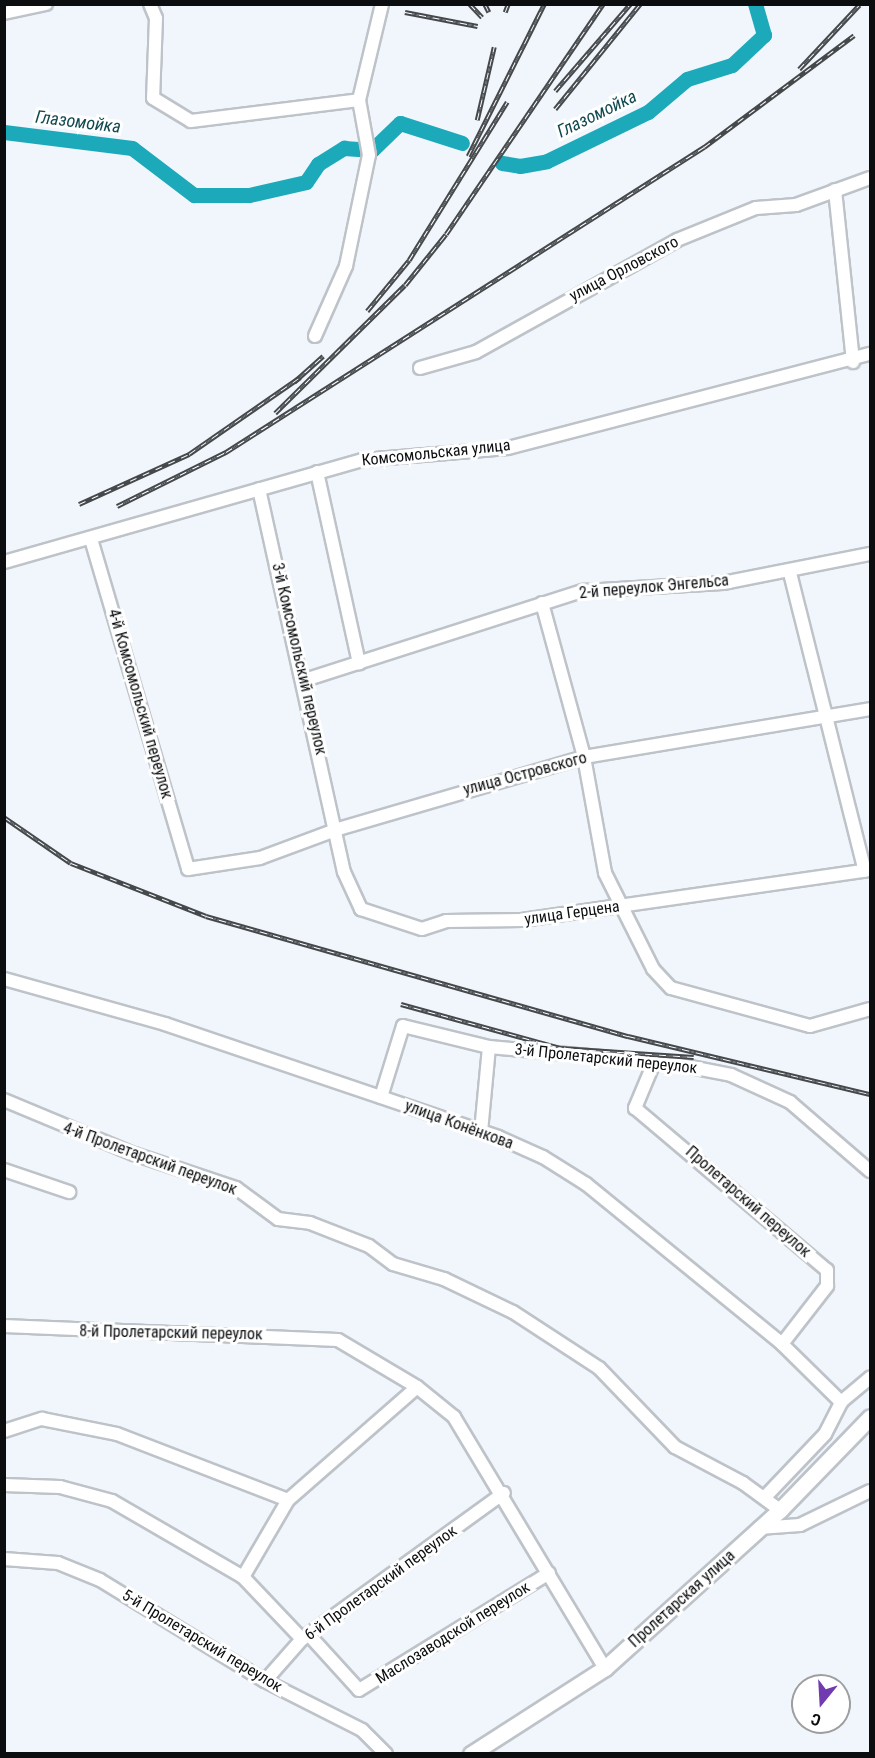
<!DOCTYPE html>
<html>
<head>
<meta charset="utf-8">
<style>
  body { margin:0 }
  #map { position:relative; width:875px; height:1758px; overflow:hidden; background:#f1f6fd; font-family:"Roboto Condensed",sans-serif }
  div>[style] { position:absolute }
  .river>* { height:15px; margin:-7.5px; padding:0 7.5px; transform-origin:7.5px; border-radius:7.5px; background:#1caaba }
  .roads { filter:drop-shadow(2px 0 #bec3c9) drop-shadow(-2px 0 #bec3c9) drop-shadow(0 2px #bec3c9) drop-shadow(0 -2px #bec3c9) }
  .minor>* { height:12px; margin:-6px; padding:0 6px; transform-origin:6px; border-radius:6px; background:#fff }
  .major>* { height:15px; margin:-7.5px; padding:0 7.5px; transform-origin:7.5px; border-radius:7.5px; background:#fff }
  .rail>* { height:4.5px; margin-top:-2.25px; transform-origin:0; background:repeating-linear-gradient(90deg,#fff 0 7px,#46494c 0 14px); box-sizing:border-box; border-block:2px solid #46494c }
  span { translate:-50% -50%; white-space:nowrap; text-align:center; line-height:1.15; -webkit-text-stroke:6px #fff; paint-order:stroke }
  .street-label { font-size:16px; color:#0b0d0f }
  .water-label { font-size:18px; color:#114950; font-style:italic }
  .frame { position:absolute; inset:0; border:6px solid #0b0d0f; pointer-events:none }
  .north { position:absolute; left:791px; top:1674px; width:60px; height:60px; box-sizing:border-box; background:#fff; border:2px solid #9d9e9f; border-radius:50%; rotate:198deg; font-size:16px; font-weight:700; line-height:24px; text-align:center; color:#0b0d0f }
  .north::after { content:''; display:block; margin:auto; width:21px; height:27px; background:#713ab0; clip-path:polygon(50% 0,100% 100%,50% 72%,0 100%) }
</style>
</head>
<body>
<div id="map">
  <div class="river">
    <i style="left:4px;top:132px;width:129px;rotate:7.1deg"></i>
    <i style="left:132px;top:148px;width:78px;rotate:37.2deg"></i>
    <i style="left:194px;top:195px;width:55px"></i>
    <i style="left:249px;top:195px;width:58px;rotate:-12.8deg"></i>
    <i style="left:306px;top:182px;width:22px;rotate:-56deg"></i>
    <i style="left:318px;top:164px;width:31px;rotate:-32deg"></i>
    <i style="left:344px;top:148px;width:28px;rotate:4deg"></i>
    <i style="left:372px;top:150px;width:39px;rotate:-44deg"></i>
    <i style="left:400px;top:123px;width:65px;rotate:17.9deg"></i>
    <i style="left:502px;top:163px;width:18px;rotate:9deg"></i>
    <i style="left:520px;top:166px;width:27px;rotate:-10deg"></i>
    <i style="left:547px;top:161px;width:112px;rotate:-25.9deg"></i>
    <i style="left:648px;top:112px;width:51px;rotate:-40.2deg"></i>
    <i style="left:687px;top:79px;width:47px;rotate:-17.3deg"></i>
    <i style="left:732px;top:65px;width:44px;rotate:-43.2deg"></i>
    <i style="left:764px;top:35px;width:32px;rotate:-106deg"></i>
  </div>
  <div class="roads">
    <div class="minor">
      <i style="left:150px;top:4px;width:15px;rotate:67deg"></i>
      <i style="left:156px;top:18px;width:80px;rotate:92.1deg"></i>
      <i style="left:153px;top:98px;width:44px;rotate:31.2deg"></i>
      <i style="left:191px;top:121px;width:169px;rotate:-7.1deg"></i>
      <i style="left:4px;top:13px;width:43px;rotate:-12.1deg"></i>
      <i style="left:835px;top:190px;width:173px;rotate:84deg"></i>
      <i style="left:315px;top:336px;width:77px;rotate:-66.1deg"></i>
      <i style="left:346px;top:266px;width:113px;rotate:-78.3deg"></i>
      <i style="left:369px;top:155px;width:56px;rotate:-100.3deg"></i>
      <i style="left:359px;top:100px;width:99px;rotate:-76.5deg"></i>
      <i style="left:420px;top:368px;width:58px;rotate:-15.9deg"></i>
      <i style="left:476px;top:352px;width:230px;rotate:-29.1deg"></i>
      <i style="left:677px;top:240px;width:85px;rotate:-22.1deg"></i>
      <i style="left:756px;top:208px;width:40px;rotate:-4.3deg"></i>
      <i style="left:796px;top:205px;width:79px;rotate:-20deg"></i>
      <i style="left:317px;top:472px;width:196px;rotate:77.6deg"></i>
      <i style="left:259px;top:489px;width:392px;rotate:77.5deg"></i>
      <i style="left:344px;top:872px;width:41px;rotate:65.3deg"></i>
      <i style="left:361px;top:909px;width:64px;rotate:18.2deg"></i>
      <i style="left:422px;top:929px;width:25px;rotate:-18deg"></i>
      <i style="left:446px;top:921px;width:76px;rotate:-0.8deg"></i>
      <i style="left:522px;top:920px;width:352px;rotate:-8.2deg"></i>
      <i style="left:91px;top:539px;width:344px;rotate:73.6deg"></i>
      <i style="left:188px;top:869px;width:73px;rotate:-8.7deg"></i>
      <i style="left:260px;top:858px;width:83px;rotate:-20.4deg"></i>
      <i style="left:338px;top:829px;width:256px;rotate:-16.3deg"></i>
      <i style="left:584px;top:757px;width:290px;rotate:-9.5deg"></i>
      <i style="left:4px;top:562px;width:373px;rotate:-15.9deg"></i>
      <i style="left:363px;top:460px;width:145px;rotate:-4.7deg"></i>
      <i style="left:508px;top:448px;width:374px;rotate:-14.6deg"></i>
      <i style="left:790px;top:573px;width:307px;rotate:75.9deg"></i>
      <i style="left:542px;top:603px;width:160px;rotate:74.7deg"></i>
      <i style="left:584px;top:757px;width:118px;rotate:79.7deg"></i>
      <i style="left:605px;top:873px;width:107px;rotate:63.4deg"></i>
      <i style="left:653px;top:969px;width:26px;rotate:47deg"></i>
      <i style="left:671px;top:988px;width:144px;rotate:15.3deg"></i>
      <i style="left:810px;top:1026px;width:62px;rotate:-15.8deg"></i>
      <i style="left:305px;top:680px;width:292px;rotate:-17.8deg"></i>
      <i style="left:583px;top:591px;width:140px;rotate:-3.3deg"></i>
      <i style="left:723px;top:583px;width:150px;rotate:-11.2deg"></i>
      <i style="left:4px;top:979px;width:167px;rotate:15.6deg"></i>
      <i style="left:165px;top:1024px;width:352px;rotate:18.7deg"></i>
      <i style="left:498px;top:1137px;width:49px;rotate:24deg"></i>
      <i style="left:543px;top:1157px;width:51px;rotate:32.1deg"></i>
      <i style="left:586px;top:1184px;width:253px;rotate:39.2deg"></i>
      <i style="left:782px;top:1344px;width:83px;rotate:44.5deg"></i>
      <i style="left:489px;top:1047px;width:182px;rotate:5.1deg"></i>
      <i style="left:670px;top:1063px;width:62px;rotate:11.1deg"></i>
      <i style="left:731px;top:1075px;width:65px;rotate:24.6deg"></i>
      <i style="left:790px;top:1102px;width:106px;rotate:40.8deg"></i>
      <i style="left:653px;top:1065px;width:47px;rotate:112.7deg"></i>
      <i style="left:635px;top:1108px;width:251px;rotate:40.2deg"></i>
      <i style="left:827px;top:1270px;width:16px;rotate:90deg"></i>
      <i style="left:827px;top:1286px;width:73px;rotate:127.8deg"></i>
      <i style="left:381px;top:1097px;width:74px;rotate:-72.8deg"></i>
      <i style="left:403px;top:1026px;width:89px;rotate:13.7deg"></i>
      <i style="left:489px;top:1047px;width:84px;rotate:95.4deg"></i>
      <i style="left:4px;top:1100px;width:141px;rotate:22.6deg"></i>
      <i style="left:134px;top:1154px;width:108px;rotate:18.4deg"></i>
      <i style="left:236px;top:1188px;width:52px;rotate:36.4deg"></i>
      <i style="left:278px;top:1219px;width:32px;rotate:7deg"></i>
      <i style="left:310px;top:1223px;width:63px;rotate:21.3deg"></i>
      <i style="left:369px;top:1246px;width:30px;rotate:37deg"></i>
      <i style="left:393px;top:1264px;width:53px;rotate:16.4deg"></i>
      <i style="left:444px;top:1279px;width:76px;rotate:25.6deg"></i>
      <i style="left:513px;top:1312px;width:103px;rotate:33.1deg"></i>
      <i style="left:599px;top:1368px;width:110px;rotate:46.1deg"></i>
      <i style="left:675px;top:1447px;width:77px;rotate:27.9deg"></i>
      <i style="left:743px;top:1483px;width:46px;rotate:36.1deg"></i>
      <i style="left:4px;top:1170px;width:69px;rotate:18.7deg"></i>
      <i style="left:4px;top:1326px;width:334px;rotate:2.4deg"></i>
      <i style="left:338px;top:1340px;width:92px;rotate:30.7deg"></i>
      <i style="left:417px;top:1387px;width:48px;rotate:39deg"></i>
      <i style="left:454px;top:1417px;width:293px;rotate:59deg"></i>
      <i style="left:4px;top:1431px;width:40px;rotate:-18deg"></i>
      <i style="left:42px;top:1419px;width:76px;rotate:11.3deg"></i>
      <i style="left:117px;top:1434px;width:183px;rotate:21.1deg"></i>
      <i style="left:4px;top:1485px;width:56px;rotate:2deg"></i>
      <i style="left:60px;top:1487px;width:54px;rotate:15.1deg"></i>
      <i style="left:112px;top:1501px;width:151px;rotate:30.1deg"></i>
      <i style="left:243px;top:1577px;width:86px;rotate:46.4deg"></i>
      <i style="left:765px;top:1497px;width:87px;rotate:-46.4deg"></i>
      <i style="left:825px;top:1434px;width:36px;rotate:-63deg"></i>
      <i style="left:841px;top:1402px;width:38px;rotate:-40deg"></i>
      <i style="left:759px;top:1528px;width:41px;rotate:-4.2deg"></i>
      <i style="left:800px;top:1525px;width:78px;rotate:-25.9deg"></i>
      <i style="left:4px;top:1559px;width:54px;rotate:4.2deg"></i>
      <i style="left:58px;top:1563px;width:45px;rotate:22deg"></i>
      <i style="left:100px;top:1580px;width:193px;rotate:31.5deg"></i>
      <i style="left:265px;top:1681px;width:109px;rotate:26.8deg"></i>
      <i style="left:362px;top:1730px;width:34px;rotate:45deg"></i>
      <i style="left:243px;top:1577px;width:89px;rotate:-59.7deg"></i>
      <i style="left:288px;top:1500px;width:171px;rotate:-41.2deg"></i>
      <i style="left:309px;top:1635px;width:74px;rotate:47.7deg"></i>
      <i style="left:359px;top:1690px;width:223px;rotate:-31.6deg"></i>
      <i style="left:265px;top:1681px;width:56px;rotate:-48.6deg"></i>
      <i style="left:302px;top:1639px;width:249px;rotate:-35.9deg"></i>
    </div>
    <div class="major">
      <i style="left:471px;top:1754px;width:159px;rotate:-32.7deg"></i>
      <i style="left:605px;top:1668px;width:236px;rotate:-42.1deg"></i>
      <i style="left:780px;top:1510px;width:129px;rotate:-45.9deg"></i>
    </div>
  </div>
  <div class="rail">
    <i style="left:470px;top:4px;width:18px;rotate:47deg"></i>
    <i style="left:485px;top:4px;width:9px;rotate:63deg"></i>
    <i style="left:405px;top:12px;width:74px;rotate:10.9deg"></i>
    <i style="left:505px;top:12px;width:9px;rotate:-69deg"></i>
    <i style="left:799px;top:69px;width:88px;rotate:-46.8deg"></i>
    <i style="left:555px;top:91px;width:115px;rotate:-49.2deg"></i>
    <i style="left:555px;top:109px;width:135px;rotate:-51deg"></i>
    <i style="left:477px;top:120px;width:75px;rotate:-76.9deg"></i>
    <i style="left:468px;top:156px;width:170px;rotate:-63.4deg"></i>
    <i style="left:367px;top:311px;width:66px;rotate:-50.5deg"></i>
    <i style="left:409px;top:260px;width:186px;rotate:-58.2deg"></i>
    <i style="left:294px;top:382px;width:39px;rotate:-42deg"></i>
    <i style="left:275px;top:413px;width:182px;rotate:-44.6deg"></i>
    <i style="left:405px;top:285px;width:65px;rotate:-51.2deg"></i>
    <i style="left:446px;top:234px;width:278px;rotate:-55.7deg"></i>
    <i style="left:79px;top:504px;width:121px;rotate:-24.4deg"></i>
    <i style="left:189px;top:454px;width:135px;rotate:-34.7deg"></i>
    <i style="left:117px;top:506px;width:122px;rotate:-26.4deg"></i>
    <i style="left:226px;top:452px;width:567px;rotate:-32.54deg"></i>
    <i style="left:704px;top:147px;width:187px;rotate:-36.7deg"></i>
    <i style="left:4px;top:817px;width:81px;rotate:34.5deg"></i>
    <i style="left:71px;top:863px;width:145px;rotate:21.4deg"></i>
    <i style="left:206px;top:916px;width:439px;rotate:15.9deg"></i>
    <i style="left:628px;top:1036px;width:249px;rotate:13.5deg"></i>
    <i style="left:401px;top:1004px;width:166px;rotate:15.4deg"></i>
    <i style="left:561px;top:1048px;width:133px;rotate:3.9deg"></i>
  </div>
  <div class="street-label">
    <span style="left:624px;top:269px;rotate:-28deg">улица Орловского</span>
    <span style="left:436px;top:453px;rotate:-6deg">Комсомольская улица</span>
    <span style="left:654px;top:587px;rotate:-5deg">2-й переулок Энгельса</span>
    <span style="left:299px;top:659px;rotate:77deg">3-й Комсомольский переулок</span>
    <span style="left:140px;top:704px;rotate:74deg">4-й Комсомольский переулок</span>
    <span style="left:525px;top:774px;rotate:-15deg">улица Островского</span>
    <span style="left:572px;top:913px;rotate:-8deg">улица Герцена</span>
    <span style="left:606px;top:1059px;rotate:6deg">3-й Пролетарский переулок</span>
    <span style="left:459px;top:1125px;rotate:20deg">улица Конёнкова</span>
    <span style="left:150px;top:1159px;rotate:20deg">4-й Пролетарский переулок</span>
    <span style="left:748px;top:1202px;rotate:41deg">Пролетарский переулок</span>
    <span style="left:171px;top:1333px;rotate:1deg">8-й Пролетарский переулок</span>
    <span style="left:381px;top:1583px;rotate:-36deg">6-й Пролетарский переулок</span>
    <span style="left:682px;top:1599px;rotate:-42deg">Пролетарская улица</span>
    <span style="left:453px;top:1633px;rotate:-32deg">Маслозаводской переулок</span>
    <span style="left:202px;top:1641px;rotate:31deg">5-й Пролетарский переулок</span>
  </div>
  <div class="water-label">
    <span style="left:597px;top:114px;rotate:-26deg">Глазомойка</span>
    <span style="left:78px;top:122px;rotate:7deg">Глазомойка</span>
  </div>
  <div class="frame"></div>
  <div class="north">С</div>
</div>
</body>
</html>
